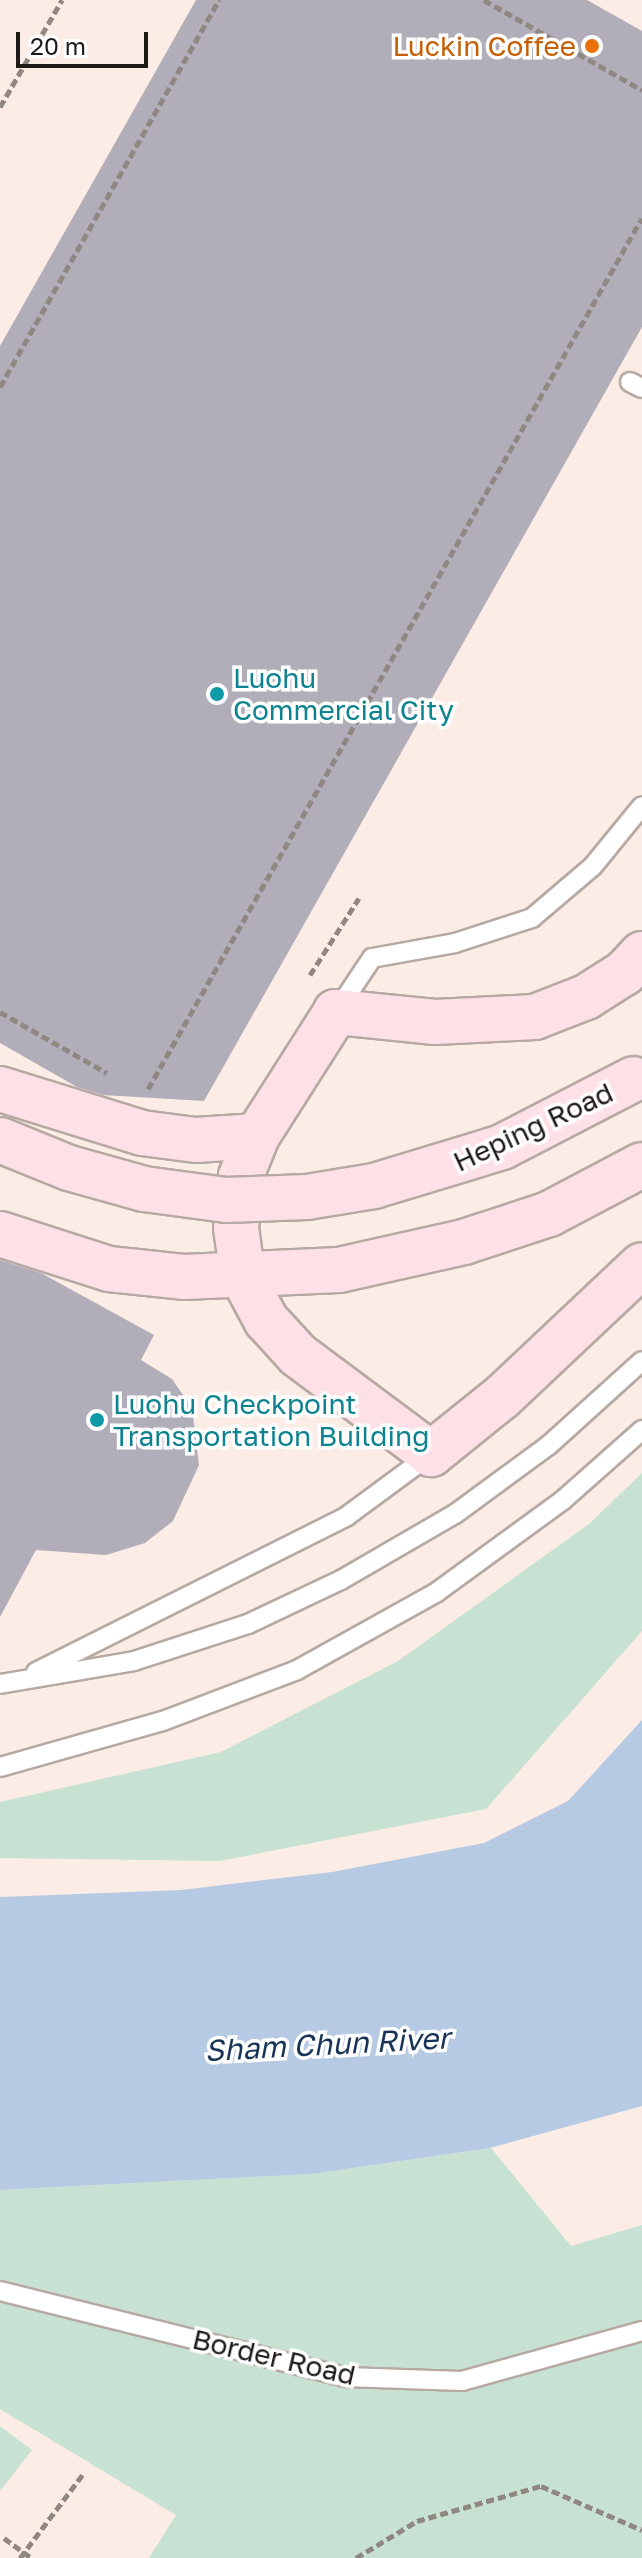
<!DOCTYPE html>
<html>
<head>
<meta charset="utf-8">
<style>
  body { margin:0 }
  #map { position:relative; width:642px; height:2558px; overflow:hidden; background:#fbece6; font-family:"Golos Text",sans-serif }
  div>[style] { position:absolute }
  .green>* { inset:0; background:#c7e2d2 }
  .water>* { inset:0; background:#b7cae3 }
  .building>* { inset:0; background:#b1aeba }
  .path>* { height:5px; margin-top:-2.5px; transform-origin:0; background:repeating-linear-gradient(90deg,#908682 0 8px,transparent 0 12px) }
  .roads { filter:drop-shadow(2px 0 #b6a9a3) drop-shadow(-2px 0 #b6a9a3) drop-shadow(0 2px #b6a9a3) drop-shadow(0 -2px #b6a9a3) }
  .service>* { height:18px; margin:-9px; padding:0 9px; transform-origin:9px; border-radius:9px; background:#fff }
  .secondary>* { height:44px; margin:-22px; padding:0 22px; transform-origin:22px; border-radius:22px; background:#fde1e7 }
  .bridges { filter:drop-shadow(2px 0 #b6a9a3) drop-shadow(-2px 0 #b6a9a3) drop-shadow(0 2px #b6a9a3) drop-shadow(0 -2px #b6a9a3) }
  .secondary-bridge>* { height:44px; margin:-22px; padding:0 22px; transform-origin:22px; border-radius:22px; background:#fde1e7 }
  .dots>* { width:22px; height:22px; translate:-50% -50%; box-sizing:border-box; border:4px solid #fff; border-radius:50% }
  span { translate:-50% -50%; white-space:nowrap; text-align:center; line-height:1.15; -webkit-text-stroke:7px #fff; paint-order:stroke }
  .food-label { font-size:28px; color:#c56008 }
  .right { translate:-100% -50%; text-align:right }
  .culture-label { font-size:28px; color:#0d838f }
  .left { translate:0 -50%; text-align:left }
  .street-label { font-size:28px; color:#1e1917 }
  .water-label { font-size:30px; color:#183557; font-style:italic }
  .scale { position:absolute; left:16px; top:32px; width:132px; height:36px; box-sizing:border-box; border:4px solid #1e1917; border-top:0; padding-left:10px; font-size:24px; line-height:28px; white-space:nowrap; color:#1e1917; -webkit-text-stroke:6px #fff; paint-order:stroke }
</style>
</head>
<body>
<div id="map">
  <div class="green">
    <i style="clip-path:polygon(642px 1473px,642px 1631px,486px 1809px,220px 1861px,0 1858px,0 1802px,221px 1752px,398px 1661px,589px 1524px)"></i>
    <i style="clip-path:polygon(491px 2148px,571px 2246px,642px 2225px,642px 2558px,149px 2558px,176px 2515px,0 2409px,0 2190px,312px 2174px)"></i>
    <i style="clip-path:polygon(0 2426px,32px 2450px,0 2491px)"></i>
  </div>
  <div class="water">
    <i style="clip-path:polygon(642px 1720px,642px 2106px,490px 2148px,312px 2174px,0 2190px,0 1897px,181px 1890px,332px 1872px,484px 1843px,568px 1801px)"></i>
  </div>
  <div class="building">
    <i style="clip-path:polygon(196px 0,587px 0,642px 31px,642px 327px,204px 1101px,103px 1095px,77px 1087px,0 1043px,0 346px)"></i>
    <i style="clip-path:polygon(0 1260px,41px 1273px,154px 1335px,141px 1360px,172px 1379px,192px 1408px,199px 1465px,173px 1521px,145px 1543px,106px 1555px,36px 1550px,0 1617px)"></i>
  </div>
  <div class="path">
    <i style="left:484px;top:0;width:182px;rotate:29.7deg"></i>
    <i style="left:0;top:107px;width:124px;rotate:-59.9deg"></i>
    <i style="left:0;top:387px;width:445px;rotate:-60.5deg"></i>
    <i style="left:310px;top:975px;width:91px;rotate:-57.5deg"></i>
    <i style="left:0;top:1012px;width:123px;rotate:29.7deg"></i>
    <i style="left:148px;top:1089px;width:1001px;rotate:-60.44deg"></i>
    <i style="left:4px;top:2538px;width:34px;rotate:36deg"></i>
    <i style="left:20px;top:2558px;width:105px;rotate:-53.1deg"></i>
    <i style="left:356px;top:2558px;width:71px;rotate:-31.2deg"></i>
    <i style="left:417px;top:2521px;width:129px;rotate:-15.8deg"></i>
    <i style="left:541px;top:2486px;width:110px;rotate:23.5deg"></i>
  </div>
  <div class="roads">
    <div class="service">
      <i style="left:630px;top:382px;width:13px;rotate:27deg"></i>
      <i style="left:336px;top:1012px;width:65px;rotate:-56.3deg"></i>
      <i style="left:372px;top:958px;width:84px;rotate:-10.2deg"></i>
      <i style="left:455px;top:943px;width:81px;rotate:-18deg"></i>
      <i style="left:532px;top:918px;width:80px;rotate:-40.4deg"></i>
      <i style="left:593px;top:866px;width:77px;rotate:-50.8deg"></i>
      <i style="left:36px;top:1672px;width:348px;rotate:-26.6deg"></i>
      <i style="left:347px;top:1516px;width:104px;rotate:-36.4deg"></i>
      <i style="left:0;top:1684px;width:136px;rotate:-9.7deg"></i>
      <i style="left:134px;top:1661px;width:120px;rotate:-18deg"></i>
      <i style="left:248px;top:1624px;width:103px;rotate:-25.3deg"></i>
      <i style="left:341px;top:1580px;width:132px;rotate:-30.1deg"></i>
      <i style="left:455px;top:1514px;width:117px;rotate:-36.3deg"></i>
      <i style="left:549px;top:1445px;width:125px;rotate:-42.1deg"></i>
      <i style="left:0;top:1767px;width:169px;rotate:-15.8deg"></i>
      <i style="left:163px;top:1721px;width:143px;rotate:-20.8deg"></i>
      <i style="left:297px;top:1670px;width:160px;rotate:-29.1deg"></i>
      <i style="left:437px;top:1592px;width:156px;rotate:-36.1deg"></i>
      <i style="left:563px;top:1500px;width:106px;rotate:-41.5deg"></i>
      <i style="left:0;top:2291px;width:356px;rotate:14deg"></i>
      <i style="left:345px;top:2377px;width:117px;rotate:2deg"></i>
      <i style="left:462px;top:2381px;width:187px;rotate:-15.5deg"></i>
    </div>
    <div class="secondary">
      <i style="left:642px;top:954px;width:26px;rotate:133deg"></i>
      <i style="left:624px;top:973px;width:45px;rotate:147.7deg"></i>
      <i style="left:586px;top:997px;width:55px;rotate:158.6deg"></i>
      <i style="left:535px;top:1017px;width:100px;rotate:177.1deg"></i>
      <i style="left:435px;top:1022px;width:100px;rotate:-174.2deg"></i>
      <i style="left:336px;top:1012px;width:147px;rotate:122.5deg"></i>
      <i style="left:257px;top:1136px;width:43px;rotate:111.8deg"></i>
      <i style="left:241px;top:1176px;width:52px;rotate:95.5deg"></i>
      <i style="left:236px;top:1228px;width:49px;rotate:81.9deg"></i>
      <i style="left:243px;top:1277px;width:49px;rotate:61.9deg"></i>
      <i style="left:266px;top:1320px;width:47px;rotate:47.6deg"></i>
      <i style="left:298px;top:1355px;width:166px;rotate:36.7deg"></i>
      <i style="left:431px;top:1454px;width:91px;rotate:-38.8deg"></i>
      <i style="left:502px;top:1397px;width:192px;rotate:-43.3deg"></i>
      <i style="left:0;top:1089px;width:149px;rotate:17.2deg"></i>
      <i style="left:142px;top:1133px;width:54px;rotate:7.4deg"></i>
      <i style="left:196px;top:1140px;width:61px;rotate:-3.8deg"></i>
      <i style="left:0;top:1234px;width:114px;rotate:17.8deg"></i>
      <i style="left:109px;top:1269px;width:75px;rotate:6.1deg"></i>
      <i style="left:184px;top:1277px;width:155px;rotate:-2.6deg"></i>
      <i style="left:339px;top:1270px;width:128px;rotate:-12.6deg"></i>
      <i style="left:464px;top:1242px;width:89px;rotate:-18.2deg"></i>
      <i style="left:549px;top:1214px;width:105px;rotate:-27.8deg"></i>
    </div>
  </div>
  <div class="bridges">
    <div class="secondary-bridge">
      <i style="left:0;top:1140px;width:74px;rotate:22.1deg"></i>
      <i style="left:69px;top:1168px;width:78px;rotate:15.6deg"></i>
      <i style="left:144px;top:1189px;width:83px;rotate:7.6deg"></i>
      <i style="left:226px;top:1200px;width:81px;rotate:-2.1deg"></i>
      <i style="left:307px;top:1197px;width:68px;rotate:-9.3deg"></i>
      <i style="left:374px;top:1186px;width:134px;rotate:-16.9deg"></i>
      <i style="left:502px;top:1147px;width:148px;rotate:-27.3deg"></i>
    </div>
  </div>
  <div class="dots">
    <i style="left:592px;top:46px;background:#e8710a"></i>
    <i style="left:217px;top:694px;background:#0f9aa8"></i>
    <i style="left:97px;top:1420px;background:#0f9aa8"></i>
  </div>
  <div class="food-label">
    <span class="right" style="left:576px;top:46px">Luckin Coffee</span>
  </div>
  <div class="culture-label">
    <span class="left" style="left:233px;top:694px">Luohu<br>Commercial City</span>
    <span class="left" style="left:113px;top:1420px">Luohu Checkpoint<br>Transportation Building</span>
  </div>
  <div class="street-label">
    <span style="left:533px;top:1127px;rotate:-25deg">Heping Road</span>
    <span style="left:274px;top:2357px;rotate:13deg">Border Road</span>
  </div>
  <div class="water-label">
    <span style="left:327px;top:2044px;rotate:-3deg">Sham Chun River</span>
  </div>
  <div class="scale">20 m</div>
</div>
</body>
</html>
